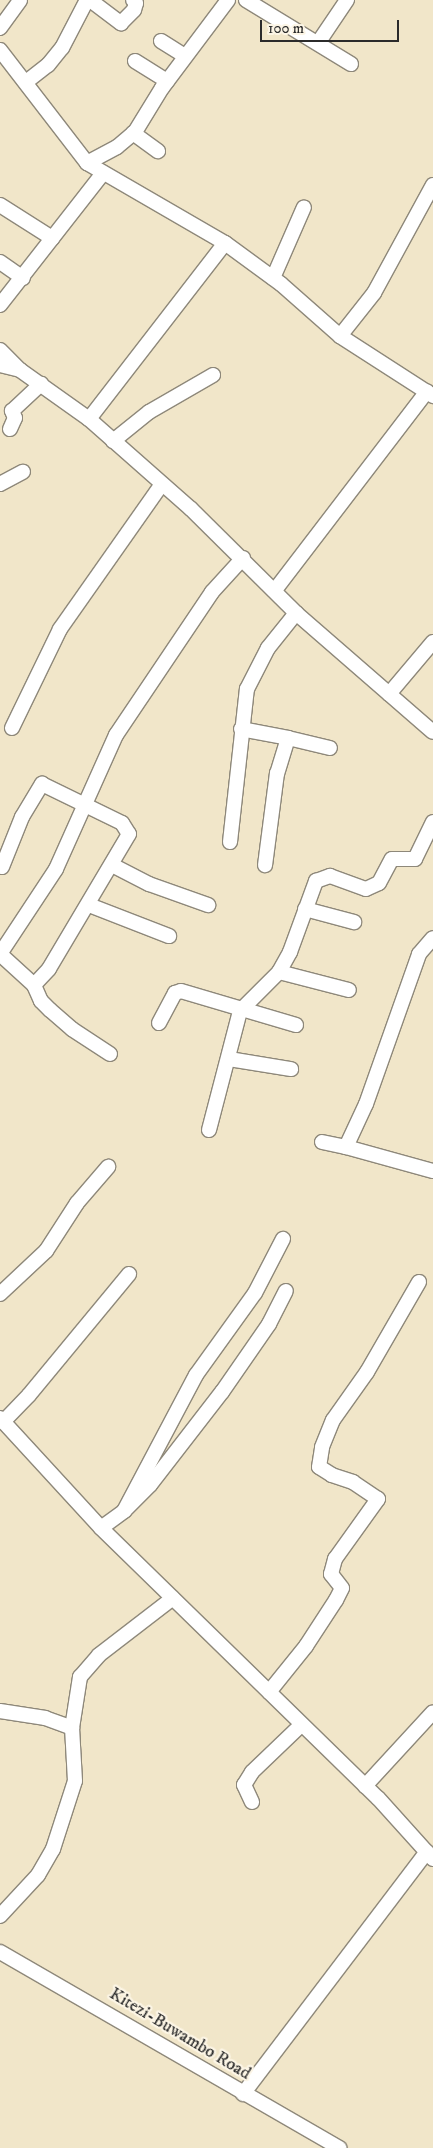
<!DOCTYPE html>
<html>
<head>
<meta charset="utf-8">
<style>
  body { margin:0 }
  #map { position:relative; width:433px; height:2148px; overflow:hidden; background:#f1e6c9; font-family:"IM FELL DW Pica",serif }
  div>[style] { position:absolute }
  .roads { filter:drop-shadow(1px 0 #8e887a) drop-shadow(-1px 0 #8e887a) drop-shadow(0 1px #8e887a) drop-shadow(0 -1px #8e887a) }
  .minor>* { height:14px; margin:-7px; padding:0 7px; transform-origin:7px; border-radius:7px; background:#fff }
  span { translate:-50% -50%; white-space:nowrap; text-align:center; line-height:1.15; -webkit-text-stroke:4.5px #fcf5e5; paint-order:stroke }
  .street-label { font-size:18px; color:#2b2b2b }
  .scale { position:absolute; left:260px; top:20px; width:139px; height:22px; box-sizing:border-box; border:2px solid #2b2b2b; border-top:0; padding-left:6px; font-size:15px; line-height:18px; white-space:nowrap; color:#2b2b2b; -webkit-text-stroke:4px #fcf5e5; paint-order:stroke }
</style>
</head>
<body>
<div id="map">
  <div class="roads">
    <div class="minor">
      <i style="left:90px;top:0;width:39px;rotate:37deg"></i>
      <i style="left:121px;top:23px;width:18px;rotate:-45deg"></i>
      <i style="left:134px;top:10px;width:7px;rotate:-74deg"></i>
      <i style="left:136px;top:3px;width:4px;rotate:-135deg"></i>
      <i style="left:246px;top:0;width:123px;rotate:31.4deg"></i>
      <i style="left:0;top:28px;width:34px;rotate:-54deg"></i>
      <i style="left:161px;top:41px;width:28px;rotate:32deg"></i>
      <i style="left:318px;top:43px;width:52px;rotate:-56deg"></i>
      <i style="left:0;top:50px;width:143px;rotate:52.4deg"></i>
      <i style="left:87px;top:163px;width:160px;rotate:30.1deg"></i>
      <i style="left:225px;top:243px;width:69px;rotate:36.2deg"></i>
      <i style="left:281px;top:284px;width:79px;rotate:41.4deg"></i>
      <i style="left:340px;top:336px;width:111px;rotate:32.8deg"></i>
      <i style="left:135px;top:61px;width:38px;rotate:32deg"></i>
      <i style="left:26px;top:82px;width:28px;rotate:-38deg"></i>
      <i style="left:48px;top:65px;width:22px;rotate:-51deg"></i>
      <i style="left:62px;top:48px;width:54px;rotate:-62.5deg"></i>
      <i style="left:133px;top:133px;width:31px;rotate:36deg"></i>
      <i style="left:87px;top:163px;width:34px;rotate:-28deg"></i>
      <i style="left:117px;top:147px;width:23px;rotate:-40deg"></i>
      <i style="left:135px;top:132px;width:52px;rotate:-58.5deg"></i>
      <i style="left:162px;top:88px;width:110px;rotate:-53.1deg"></i>
      <i style="left:0;top:205px;width:62px;rotate:32.4deg"></i>
      <i style="left:0;top:262px;width:28px;rotate:35deg"></i>
      <i style="left:273px;top:278px;width:77px;rotate:-66.4deg"></i>
      <i style="left:0;top:305px;width:167px;rotate:-52deg"></i>
      <i style="left:340px;top:336px;width:55px;rotate:-51.7deg"></i>
      <i style="left:374px;top:293px;width:123px;rotate:-61.4deg"></i>
      <i style="left:0;top:350px;width:27px;rotate:45deg"></i>
      <i style="left:0;top:365px;width:21px;rotate:14deg"></i>
      <i style="left:20px;top:370px;width:85px;rotate:35.4deg"></i>
      <i style="left:89px;top:419px;width:136px;rotate:41.4deg"></i>
      <i style="left:191px;top:509px;width:148px;rotate:44.7deg"></i>
      <i style="left:296px;top:613px;width:181px;rotate:41deg"></i>
      <i style="left:89px;top:419px;width:222px;rotate:-52.3deg"></i>
      <i style="left:10px;top:429px;width:12px;rotate:-66deg"></i>
      <i style="left:15px;top:418px;width:8px;rotate:-113deg"></i>
      <i style="left:12px;top:411px;width:40px;rotate:-43deg"></i>
      <i style="left:113px;top:441px;width:46px;rotate:-38.9deg"></i>
      <i style="left:149px;top:412px;width:74px;rotate:-30deg"></i>
      <i style="left:0;top:484px;width:26px;rotate:-28deg"></i>
      <i style="left:275px;top:590px;width:250px;rotate:-52.6deg"></i>
      <i style="left:389px;top:694px;width:68px;rotate:-49.8deg"></i>
      <i style="left:12px;top:728px;width:110px;rotate:-64.1deg"></i>
      <i style="left:60px;top:629px;width:177px;rotate:-54.9deg"></i>
      <i style="left:241px;top:729px;width:48px;rotate:10.8deg"></i>
      <i style="left:288px;top:738px;width:37px;rotate:107deg"></i>
      <i style="left:277px;top:773px;width:93px;rotate:97.4deg"></i>
      <i style="left:288px;top:738px;width:43px;rotate:13.4deg"></i>
      <i style="left:230px;top:842px;width:154px;rotate:-83.7deg"></i>
      <i style="left:247px;top:689px;width:46px;rotate:-62.9deg"></i>
      <i style="left:268px;top:648px;width:45px;rotate:-51.3deg"></i>
      <i style="left:112px;top:865px;width:42px;rotate:27.2deg"></i>
      <i style="left:149px;top:884px;width:63px;rotate:19.6deg"></i>
      <i style="left:2px;top:867px;width:54px;rotate:-68.2deg"></i>
      <i style="left:22px;top:817px;width:39px;rotate:-59deg"></i>
      <i style="left:42px;top:784px;width:89px;rotate:26deg"></i>
      <i style="left:122px;top:823px;width:13px;rotate:58deg"></i>
      <i style="left:129px;top:834px;width:157px;rotate:120.7deg"></i>
      <i style="left:49px;top:969px;width:22px;rotate:133deg"></i>
      <i style="left:89px;top:905px;width:86px;rotate:21.2deg"></i>
      <i style="left:305px;top:909px;width:51px;rotate:14.9deg"></i>
      <i style="left:279px;top:972px;width:72px;rotate:14.4deg"></i>
      <i style="left:159px;top:1023px;width:34px;rotate:-62deg"></i>
      <i style="left:175px;top:993px;width:6px;rotate:-18deg"></i>
      <i style="left:181px;top:991px;width:120px;rotate:16.5deg"></i>
      <i style="left:110px;top:1054px;width:45px;rotate:-146.7deg"></i>
      <i style="left:72px;top:1029px;width:29px;rotate:-139deg"></i>
      <i style="left:50px;top:1010px;width:13px;rotate:-135deg"></i>
      <i style="left:41px;top:1001px;width:17px;rotate:-114deg"></i>
      <i style="left:34px;top:985px;width:46px;rotate:-137.6deg"></i>
      <i style="left:0;top:954px;width:102px;rotate:-56.6deg"></i>
      <i style="left:56px;top:869px;width:147px;rotate:-65.9deg"></i>
      <i style="left:116px;top:735px;width:172px;rotate:-56.1deg"></i>
      <i style="left:212px;top:592px;width:46px;rotate:-47.6deg"></i>
      <i style="left:229px;top:1059px;width:63px;rotate:9.2deg"></i>
      <i style="left:209px;top:1130px;width:123px;rotate:-75.4deg"></i>
      <i style="left:240px;top:1011px;width:55px;rotate:-45deg"></i>
      <i style="left:279px;top:972px;width:23px;rotate:-61deg"></i>
      <i style="left:290px;top:952px;width:76px;rotate:-69.9deg"></i>
      <i style="left:316px;top:881px;width:15px;rotate:-20deg"></i>
      <i style="left:330px;top:876px;width:38px;rotate:20deg"></i>
      <i style="left:366px;top:889px;width:14px;rotate:-25deg"></i>
      <i style="left:379px;top:883px;width:27px;rotate:-62deg"></i>
      <i style="left:392px;top:859px;width:23px"></i>
      <i style="left:415px;top:859px;width:41px;rotate:-64.1deg"></i>
      <i style="left:322px;top:1142px;width:25px;rotate:12deg"></i>
      <i style="left:346px;top:1147px;width:47px;rotate:-65.1deg"></i>
      <i style="left:366px;top:1104px;width:159px;rotate:-70.5deg"></i>
      <i style="left:419px;top:954px;width:21px;rotate:-49deg"></i>
      <i style="left:346px;top:1147px;width:90px;rotate:15.4deg"></i>
      <i style="left:0;top:1294px;width:63px;rotate:-43.1deg"></i>
      <i style="left:46px;top:1251px;width:57px;rotate:-57.1deg"></i>
      <i style="left:77px;top:1203px;width:48px;rotate:-49.3deg"></i>
      <i style="left:0;top:1418px;width:149px;rotate:47.4deg"></i>
      <i style="left:101px;top:1528px;width:387px;rotate:44.3deg"></i>
      <i style="left:378px;top:1798px;width:82px;rotate:48deg"></i>
      <i style="left:3px;top:1422px;width:37px;rotate:-46deg"></i>
      <i style="left:29px;top:1395px;width:157px;rotate:-50.4deg"></i>
      <i style="left:124px;top:1511px;width:154px;rotate:-62.1deg"></i>
      <i style="left:196px;top:1375px;width:101px;rotate:-54.3deg"></i>
      <i style="left:255px;top:1293px;width:61px;rotate:-62.6deg"></i>
      <i style="left:101px;top:1528px;width:29px;rotate:-36deg"></i>
      <i style="left:124px;top:1511px;width:37px;rotate:-45deg"></i>
      <i style="left:150px;top:1485px;width:118px;rotate:-52.3deg"></i>
      <i style="left:222px;top:1392px;width:83px;rotate:-55.3deg"></i>
      <i style="left:269px;top:1324px;width:37px;rotate:-63deg"></i>
      <i style="left:269px;top:1692px;width:59px;rotate:-51.2deg"></i>
      <i style="left:306px;top:1646px;width:55px;rotate:-56.9deg"></i>
      <i style="left:336px;top:1600px;width:13px;rotate:-63deg"></i>
      <i style="left:342px;top:1588px;width:18px;rotate:-128deg"></i>
      <i style="left:331px;top:1574px;width:16px;rotate:-75deg"></i>
      <i style="left:335px;top:1559px;width:74px;rotate:-54.4deg"></i>
      <i style="left:378px;top:1499px;width:30px;rotate:-146deg"></i>
      <i style="left:353px;top:1482px;width:22px;rotate:-162deg"></i>
      <i style="left:332px;top:1475px;width:15px;rotate:-148deg"></i>
      <i style="left:319px;top:1467px;width:20px;rotate:-81deg"></i>
      <i style="left:322px;top:1447px;width:29px;rotate:-68deg"></i>
      <i style="left:333px;top:1420px;width:59px;rotate:-54.7deg"></i>
      <i style="left:367px;top:1372px;width:104px;rotate:-60deg"></i>
      <i style="left:0;top:1711px;width:46px;rotate:8.8deg"></i>
      <i style="left:45px;top:1718px;width:29px;rotate:20deg"></i>
      <i style="left:365px;top:1786px;width:100px;rotate:-47.4deg"></i>
      <i style="left:252px;top:1802px;width:19px;rotate:-115deg"></i>
      <i style="left:244px;top:1785px;width:15px;rotate:-58deg"></i>
      <i style="left:252px;top:1772px;width:68px;rotate:-43.8deg"></i>
      <i style="left:0;top:1916px;width:56px;rotate:-47.2deg"></i>
      <i style="left:38px;top:1875px;width:30px;rotate:-60deg"></i>
      <i style="left:53px;top:1849px;width:71px;rotate:-72.1deg"></i>
      <i style="left:75px;top:1781px;width:53px;rotate:-93.2deg"></i>
      <i style="left:72px;top:1728px;width:52px;rotate:-81.1deg"></i>
      <i style="left:80px;top:1677px;width:29px;rotate:-49deg"></i>
      <i style="left:99px;top:1655px;width:93px;rotate:-37.6deg"></i>
      <i style="left:0;top:1952px;width:392px;rotate:30deg"></i>
      <i style="left:243px;top:2094px;width:304px;rotate:-52.8deg"></i>
    </div>
  </div>
  <div class="street-label">
    <span style="left:180px;top:2034px;rotate:31deg">Kitezi-Buwambo Road</span>
  </div>
  <div class="scale">100 m</div>
</div>
</body>
</html>
